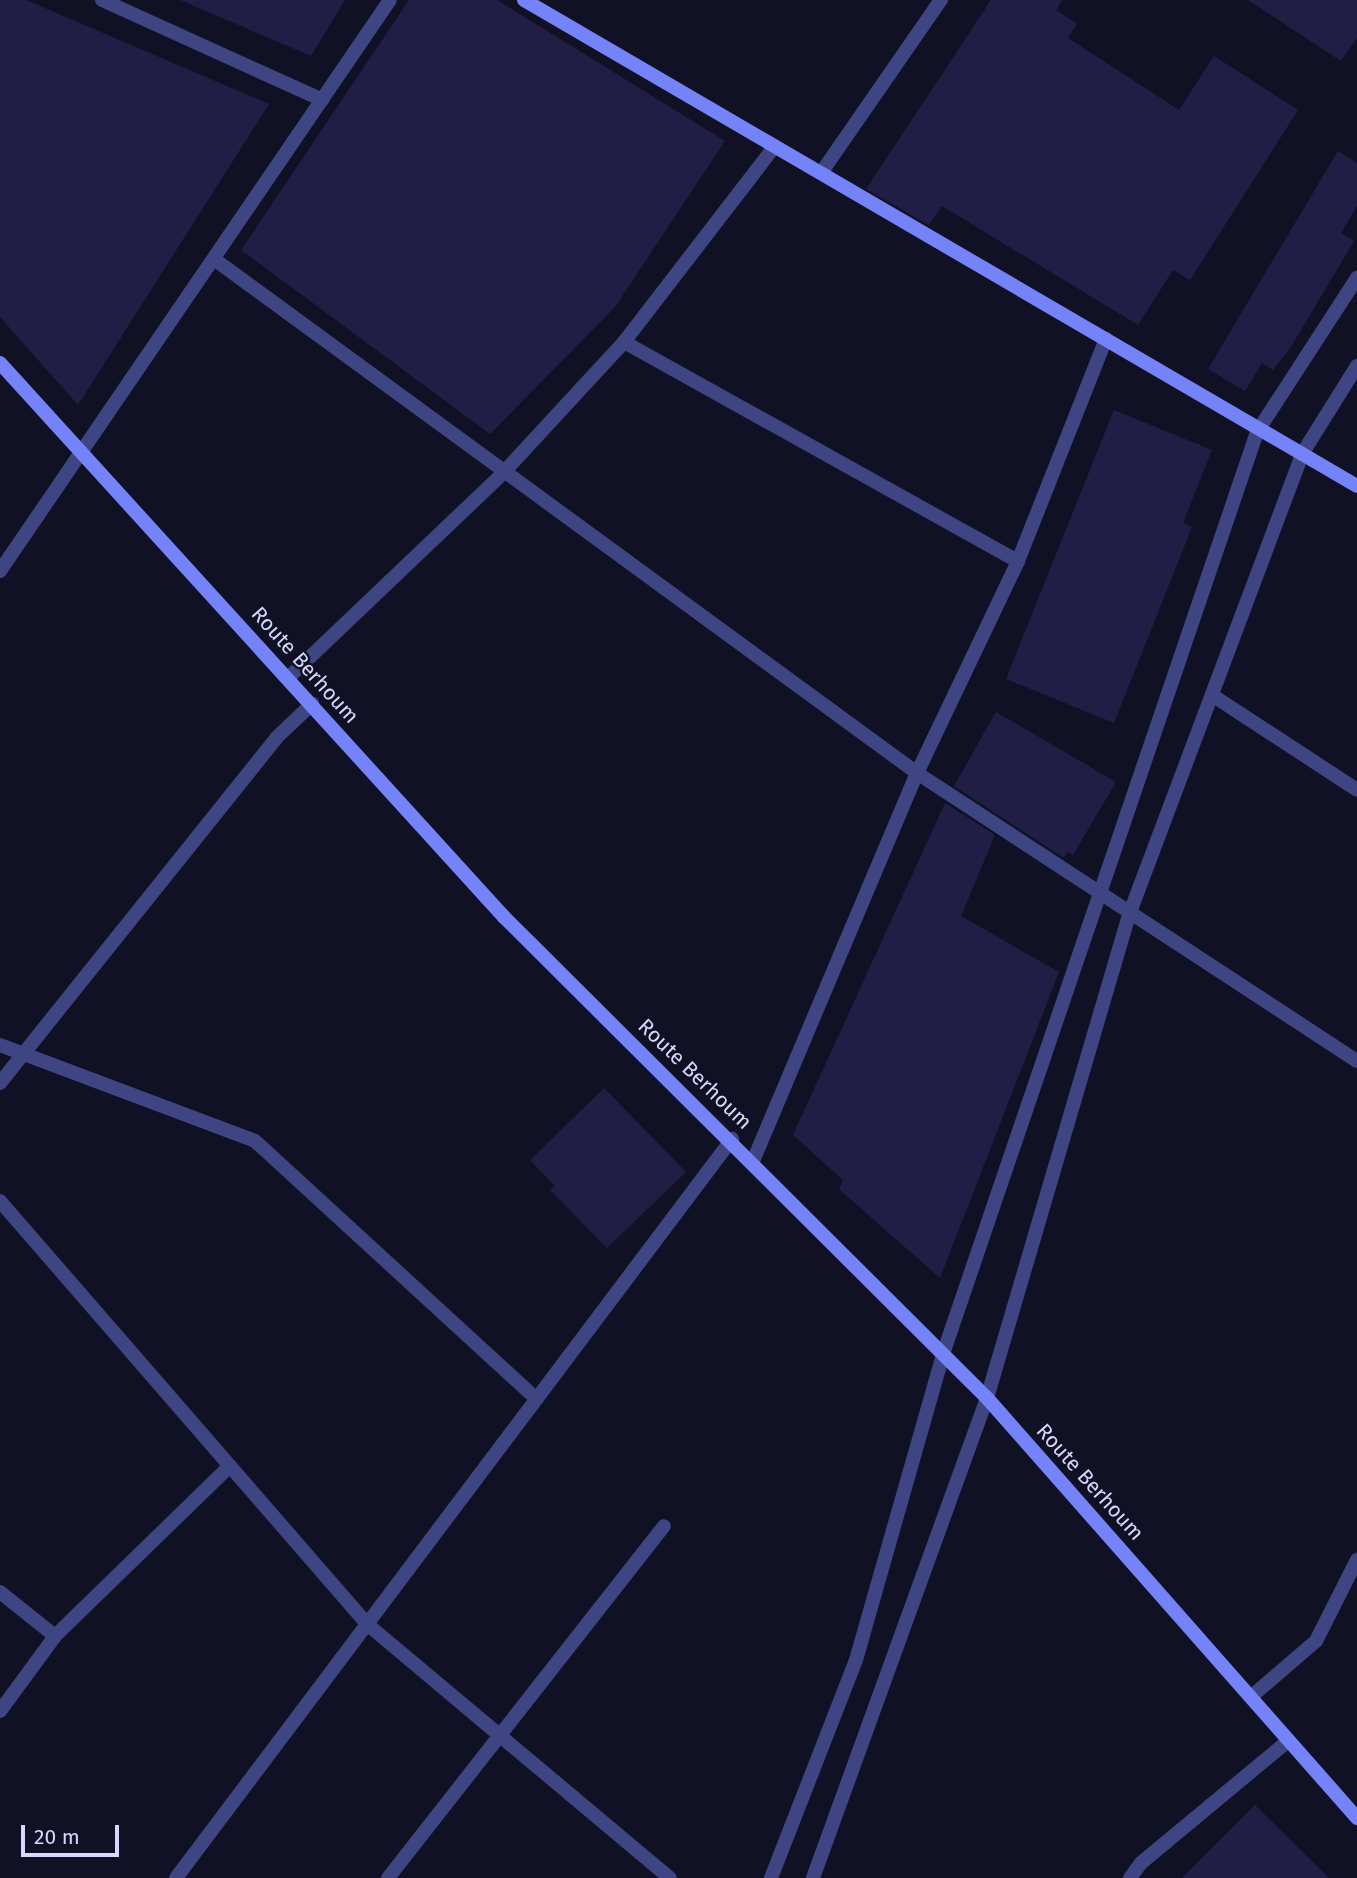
<!DOCTYPE html>
<html>
<head>
<meta charset="utf-8">
<style>
  body { margin:0 }
  #map { position:relative; width:1357px; height:1878px; overflow:hidden; background:#111125; font-family:"Fira Sans",sans-serif }
  div>[style] { position:absolute }
  .building>* { inset:0; background:#201e45 }
  .street>* { height:14px; margin:-7px; padding:0 7px; transform-origin:7px; border-radius:7px; background:#3e4582 }
  .secondary>* { height:14px; margin:-7px; padding:0 7px; transform-origin:7px; border-radius:7px; background:#7483f7 }
  span { translate:-50% -50%; white-space:nowrap; text-align:center; line-height:1.15; -webkit-text-stroke:5px #111125; paint-order:stroke }
  .street-label { font-size:21px; color:#d7d8fd }
  .scale { position:absolute; left:21px; top:1825px; width:98px; height:32px; box-sizing:border-box; border:4px solid #d7d8fd; border-top:0; padding-left:9px; font-size:21px; line-height:24px; white-space:nowrap; color:#d7d8fd; -webkit-text-stroke:5px #111125; paint-order:stroke }
</style>
</head>
<body>
<div id="map">
  <div class="building">
    <i style="clip-path:polygon(0 0,26px 0,269px 104px,78px 405px,0 317px)"></i>
    <i style="clip-path:polygon(180px 0,345px 0,311px 56px)"></i>
    <i style="clip-path:polygon(409px 0,497px 0,725px 141px,615px 307px,490px 434px,241px 250px)"></i>
    <i style="clip-path:polygon(991px 0,1062px 0,1056px 10px,1077px 24px,1068px 38px,1179px 110px,1214px 56px,1298px 110px,1190px 280px,1173px 270px,1138px 325px,942px 206px,929px 225px,866px 189px)"></i>
    <i style="clip-path:polygon(1248px 0,1357px 0,1357px 38px,1341px 61px)"></i>
    <i style="clip-path:polygon(1338px 151px,1357px 163px,1357px 206px,1341px 233px,1354px 241px,1292px 345px,1273px 370px,1262px 363px,1245px 391px,1208px 369px)"></i>
    <i style="clip-path:polygon(1114px 410px,1212px 450px,1183px 523px,1192px 527px,1114px 723px,1006px 679px)"></i>
    <i style="clip-path:polygon(996px 712px,1116px 782px,1073px 855px,1067px 852px,1064px 858px,954px 786px)"></i>
    <i style="clip-path:polygon(945px 803px,995px 835px,961px 916px,1059px 972px,940px 1278px,839px 1189px,843px 1180px,793px 1135px)"></i>
    <i style="clip-path:polygon(604px 1088px,686px 1172px,607px 1248px,550px 1190px,555px 1186px,530px 1160px)"></i>
    <i style="clip-path:polygon(1255px 1805px,1329px 1878px,1182px 1878px)"></i>
  </div>
  <div class="street">
    <i style="left:102px;top:0;width:242px;rotate:24.4deg"></i>
    <i style="left:821px;top:173px;width:211px;rotate:-55.3deg"></i>
    <i style="left:214px;top:259px;width:871px;rotate:36.17deg"></i>
    <i style="left:917px;top:773px;width:526px;rotate:33.21deg"></i>
    <i style="left:624px;top:342px;width:451px;rotate:29.1deg"></i>
    <i style="left:0;top:571px;width:691px;rotate:-55.67deg"></i>
    <i style="left:288px;top:678px;width:298px;rotate:-43.6deg"></i>
    <i style="left:504px;top:472px;width:177px;rotate:-47.3deg"></i>
    <i style="left:624px;top:342px;width:247px;rotate:-52.4deg"></i>
    <i style="left:1212px;top:695px;width:173px;rotate:33.2deg"></i>
    <i style="left:0;top:1045px;width:272px;rotate:20.6deg"></i>
    <i style="left:255px;top:1141px;width:382px;rotate:42.5deg"></i>
    <i style="left:0;top:1083px;width:442px;rotate:-51.3deg"></i>
    <i style="left:276px;top:738px;width:50px;rotate:-43.4deg"></i>
    <i style="left:753px;top:1161px;width:421px;rotate:-67.1deg"></i>
    <i style="left:917px;top:773px;width:235px;rotate:-64.5deg"></i>
    <i style="left:1018px;top:561px;width:239px;rotate:-68.4deg"></i>
    <i style="left:0;top:1201px;width:560px;rotate:49.05deg"></i>
    <i style="left:367px;top:1624px;width:395px;rotate:40deg"></i>
    <i style="left:0;top:1592px;width:70px;rotate:38.7deg"></i>
    <i style="left:1252px;top:1696px;width:84px;rotate:-40.7deg"></i>
    <i style="left:1316px;top:1641px;width:91px;rotate:-63.2deg"></i>
    <i style="left:0;top:1711px;width:93px;rotate:-53.7deg"></i>
    <i style="left:55px;top:1636px;width:244px;rotate:-44.2deg"></i>
    <i style="left:176px;top:1878px;width:925px;rotate:-53.04deg"></i>
    <i style="left:388px;top:1878px;width:447px;rotate:-51.9deg"></i>
    <i style="left:771px;top:1878px;width:234px;rotate:-68.7deg"></i>
    <i style="left:856px;top:1660px;width:318px;rotate:-74.1deg"></i>
    <i style="left:943px;top:1354px;width:974px;rotate:-71.19deg"></i>
    <i style="left:1257px;top:432px;width:184px;rotate:-57deg"></i>
    <i style="left:813px;top:1878px;width:511px;rotate:-70.07deg"></i>
    <i style="left:987px;top:1398px;width:503px;rotate:-73.62deg"></i>
    <i style="left:1129px;top:915px;width:492px;rotate:-69.4deg"></i>
    <i style="left:1302px;top:454px;width:104px;rotate:-58deg"></i>
    <i style="left:1130px;top:1878px;width:19px;rotate:-54deg"></i>
    <i style="left:1141px;top:1863px;width:192px;rotate:-39.7deg"></i>
  </div>
  <div class="secondary">
    <i style="left:524px;top:0;width:964px;rotate:30.26deg"></i>
    <i style="left:0;top:363px;width:749px;rotate:47.71deg"></i>
    <i style="left:504px;top:917px;width:682px;rotate:44.88deg"></i>
    <i style="left:987px;top:1398px;width:560px;rotate:48.62deg"></i>
  </div>
  <div class="street-label">
    <span style="left:305px;top:665px;rotate:48deg">Route Berhoum</span>
    <span style="left:695px;top:1074px;rotate:44deg">Route Berhoum</span>
    <span style="left:1090px;top:1482px;rotate:48deg">Route Berhoum</span>
  </div>
  <div class="scale">20 m</div>
</div>
</body>
</html>
